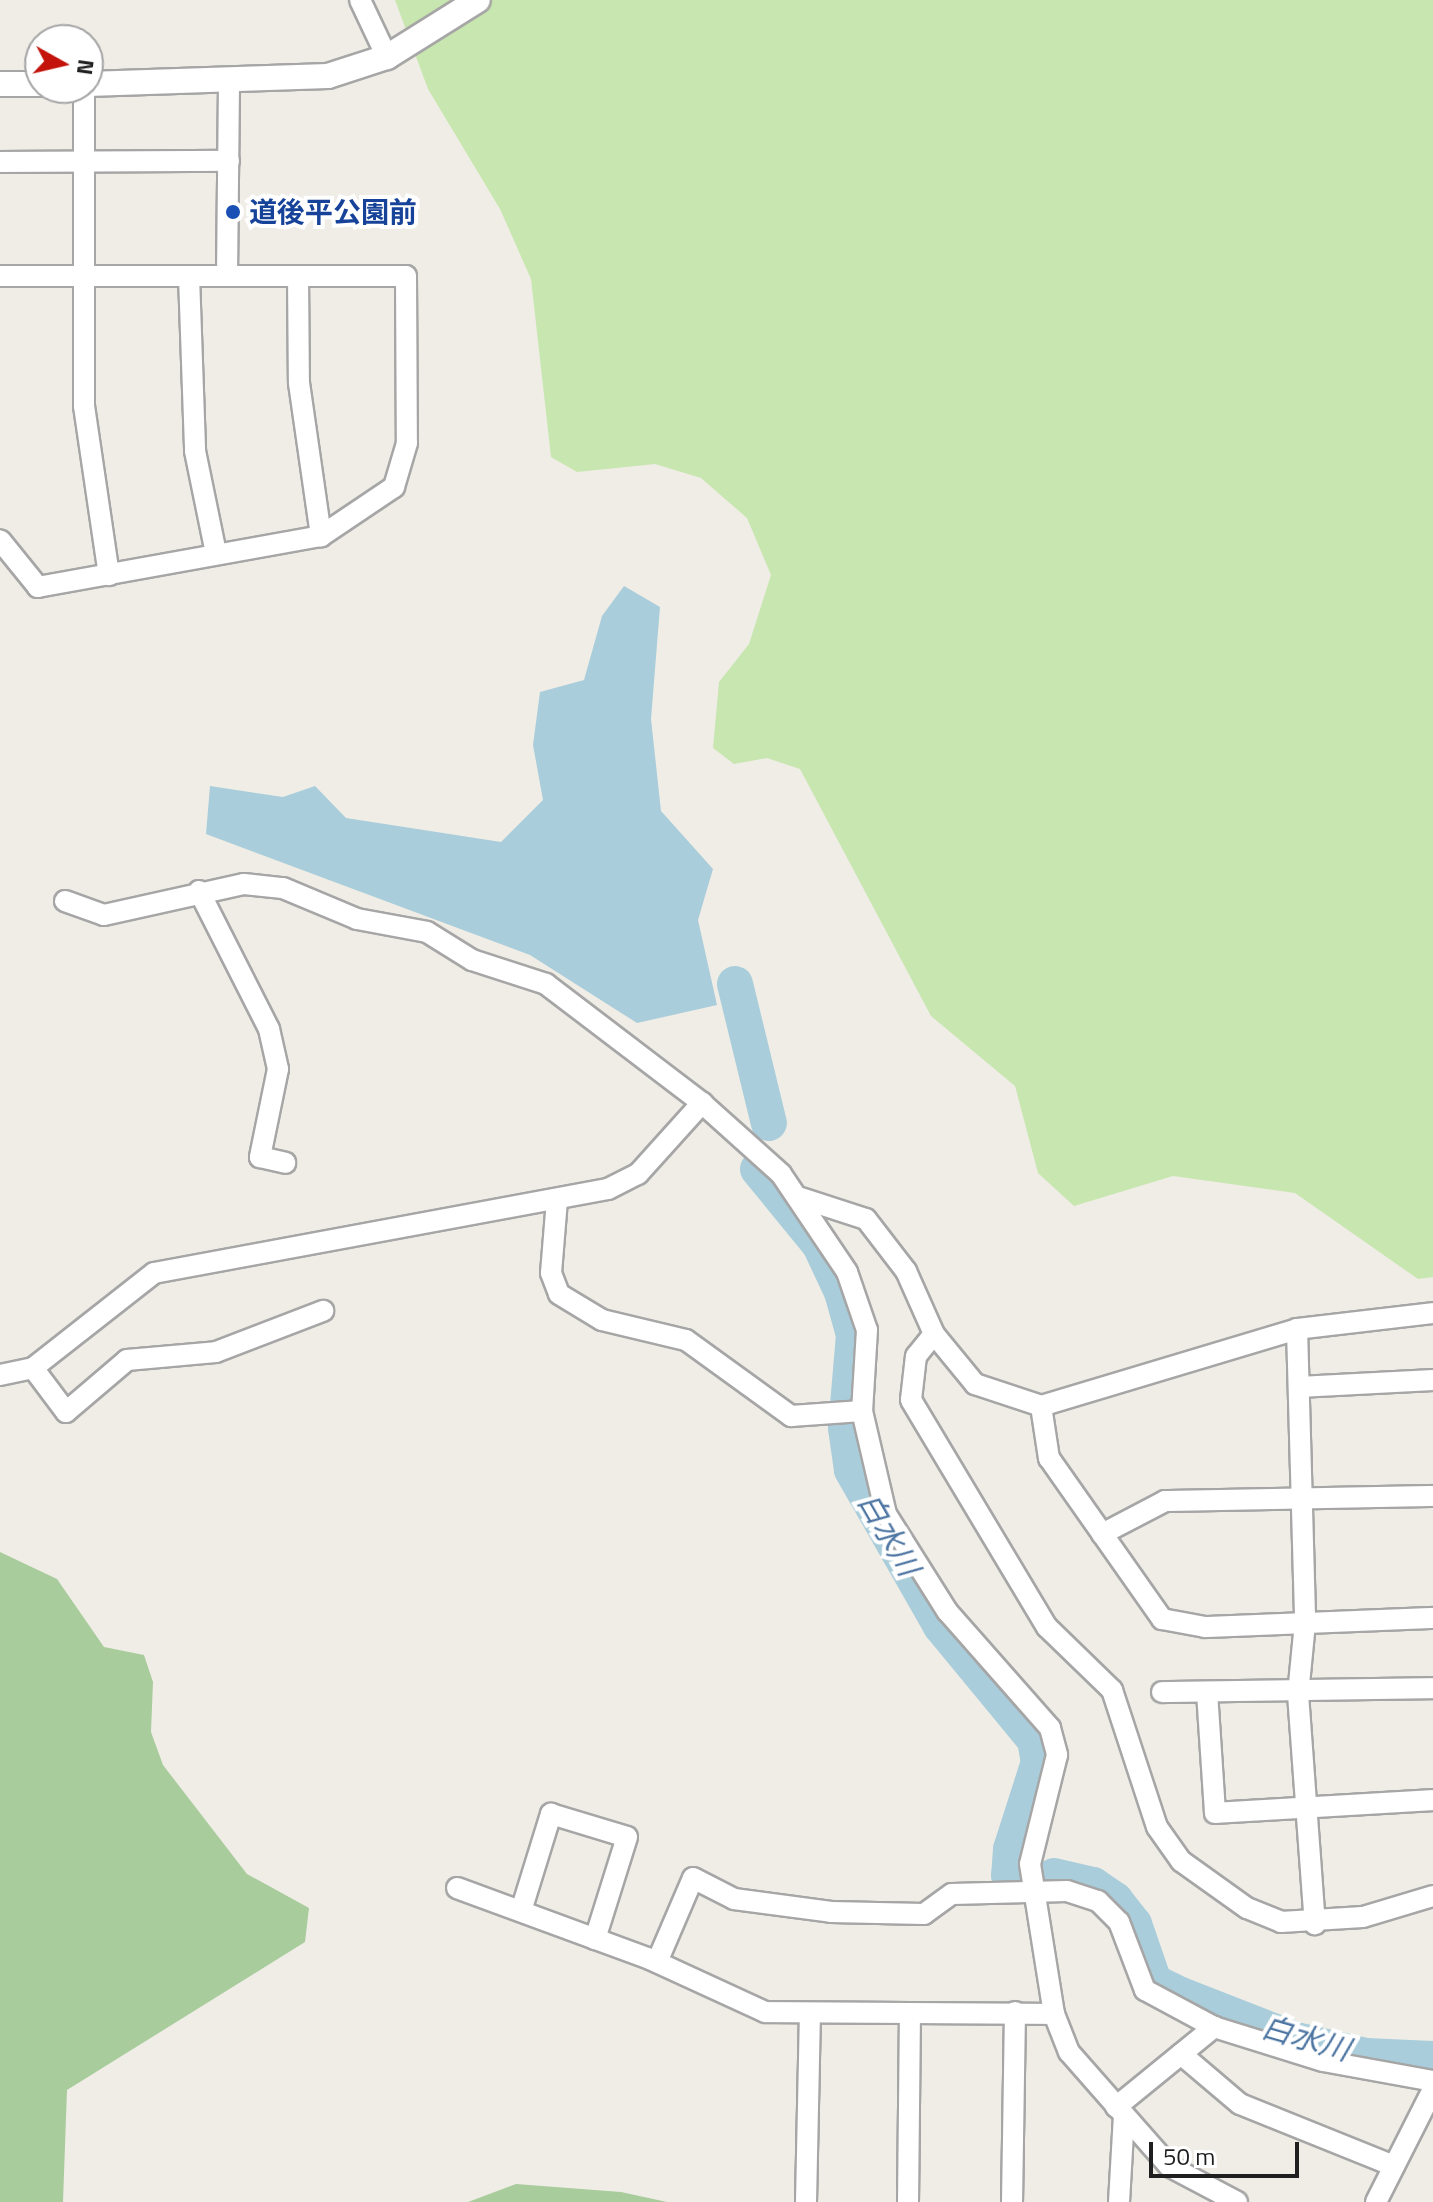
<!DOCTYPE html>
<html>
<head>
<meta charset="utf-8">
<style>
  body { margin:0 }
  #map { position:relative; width:1433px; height:2202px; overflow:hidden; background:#efede6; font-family:"Titillium Web","Noto Sans JP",sans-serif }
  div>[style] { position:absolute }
  .grass>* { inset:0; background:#c8e6af }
  .forest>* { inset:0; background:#a9cc9d }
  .water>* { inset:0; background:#a9cdda }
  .river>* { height:36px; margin:-18px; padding:0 18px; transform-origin:18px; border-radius:18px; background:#a9cdda }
  .roads { filter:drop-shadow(2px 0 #a6a6a6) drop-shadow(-2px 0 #a6a6a6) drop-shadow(0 2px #a6a6a6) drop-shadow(0 -2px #a6a6a6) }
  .minor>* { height:20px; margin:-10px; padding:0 10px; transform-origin:10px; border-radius:10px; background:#fff }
  .tertiary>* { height:24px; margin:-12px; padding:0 12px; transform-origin:12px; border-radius:12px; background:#fff }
  .dots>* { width:22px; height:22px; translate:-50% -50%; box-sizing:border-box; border:4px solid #fff; border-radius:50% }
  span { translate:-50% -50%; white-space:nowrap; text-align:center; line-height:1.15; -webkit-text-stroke:8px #fff; paint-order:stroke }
  .transit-label { font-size:28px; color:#164399; font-weight:700 }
  .left { translate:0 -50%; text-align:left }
  .water-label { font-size:30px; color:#4d75a2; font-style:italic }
  .north { position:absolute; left:24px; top:24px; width:80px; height:80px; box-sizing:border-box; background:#fff; border:2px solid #a5a5a5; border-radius:50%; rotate:98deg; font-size:22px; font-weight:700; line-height:32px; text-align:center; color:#1f1f1f }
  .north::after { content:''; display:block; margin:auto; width:28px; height:36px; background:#c3130b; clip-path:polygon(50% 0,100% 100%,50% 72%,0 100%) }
  .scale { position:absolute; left:1149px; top:2142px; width:150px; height:36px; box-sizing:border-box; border:4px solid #1f1f1f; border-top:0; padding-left:10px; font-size:24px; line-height:28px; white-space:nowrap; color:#1f1f1f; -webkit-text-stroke:6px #fff; paint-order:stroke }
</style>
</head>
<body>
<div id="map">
  <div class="grass">
    <i style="clip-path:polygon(395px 0,1433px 0,1433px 1277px,1418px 1279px,1295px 1193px,1173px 1176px,1074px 1206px,1038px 1173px,1015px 1086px,931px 1016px,800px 769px,767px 758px,734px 764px,713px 748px,719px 682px,749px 644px,771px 575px,747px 518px,701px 478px,655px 464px,577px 472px,551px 457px,531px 279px,500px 209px,428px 89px)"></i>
  </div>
  <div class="forest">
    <i style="clip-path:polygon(0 1552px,57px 1579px,104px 1647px,144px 1655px,153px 1682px,151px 1732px,163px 1765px,247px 1874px,309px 1908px,305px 1942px,67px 2090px,63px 2202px,0 2202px)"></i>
    <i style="clip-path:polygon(516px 2184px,621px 2192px,667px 2202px,468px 2202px)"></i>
  </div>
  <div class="water">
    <i style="clip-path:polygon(624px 586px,660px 607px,651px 719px,661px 811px,713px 869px,698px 920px,717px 1005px,637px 1023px,530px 955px,206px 834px,210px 786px,283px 797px,315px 786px,346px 818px,501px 842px,543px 800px,533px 745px,540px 692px,584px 680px,602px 616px)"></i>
  </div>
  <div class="river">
    <i style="left:735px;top:984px;width:143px;rotate:76.3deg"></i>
    <i style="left:758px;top:1169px;width:98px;rotate:50.8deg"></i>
    <i style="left:820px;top:1245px;width:52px;rotate:64.9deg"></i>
    <i style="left:842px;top:1292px;width:45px;rotate:74.4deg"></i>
    <i style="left:854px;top:1335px;width:93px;rotate:94.9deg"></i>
    <i style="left:846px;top:1428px;width:42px;rotate:81.9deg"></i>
    <i style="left:852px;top:1470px;width:180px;rotate:60.3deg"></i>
    <i style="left:941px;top:1626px;width:148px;rotate:50.5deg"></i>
    <i style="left:1035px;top:1740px;width:22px;rotate:80deg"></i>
    <i style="left:1039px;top:1762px;width:91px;rotate:107.8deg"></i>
    <i style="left:1011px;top:1849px;width:26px;rotate:94deg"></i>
    <i style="left:1009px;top:1875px;width:10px"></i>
    <i style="left:1054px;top:1876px;width:40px;rotate:13deg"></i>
    <i style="left:1093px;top:1885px;width:27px;rotate:34deg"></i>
    <i style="left:1115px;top:1900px;width:31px;rotate:52deg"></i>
    <i style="left:1134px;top:1924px;width:61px;rotate:71deg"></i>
    <i style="left:1154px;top:1982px;width:30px;rotate:26deg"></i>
    <i style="left:1181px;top:1995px;width:123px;rotate:21.4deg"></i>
    <i style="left:1296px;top:2040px;width:72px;rotate:12.9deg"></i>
    <i style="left:1366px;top:2056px;width:67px;rotate:2.6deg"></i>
  </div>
  <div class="roads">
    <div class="minor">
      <i style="left:360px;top:0;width:63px;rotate:64.7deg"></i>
      <i style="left:84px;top:88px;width:318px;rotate:90deg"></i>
      <i style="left:84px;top:406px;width:171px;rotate:81.6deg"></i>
      <i style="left:0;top:162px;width:229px;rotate:-0.3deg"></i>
      <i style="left:227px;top:275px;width:192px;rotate:-89.4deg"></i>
      <i style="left:0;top:276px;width:406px"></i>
      <i style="left:406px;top:276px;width:167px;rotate:89.7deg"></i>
      <i style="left:407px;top:443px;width:46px;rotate:106.5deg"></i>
      <i style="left:394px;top:487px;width:88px;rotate:146.1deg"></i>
      <i style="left:321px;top:536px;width:288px;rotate:169.8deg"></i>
      <i style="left:38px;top:587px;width:60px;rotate:-129deg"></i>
      <i style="left:189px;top:276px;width:175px;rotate:88deg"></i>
      <i style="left:195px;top:451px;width:104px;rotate:78.4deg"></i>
      <i style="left:298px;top:276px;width:107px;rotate:89.5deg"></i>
      <i style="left:299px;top:383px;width:155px;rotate:81.8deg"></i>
      <i style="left:199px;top:891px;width:155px;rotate:63.1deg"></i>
      <i style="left:269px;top:1029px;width:41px;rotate:77.3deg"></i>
      <i style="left:278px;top:1069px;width:90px;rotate:101.6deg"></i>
      <i style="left:260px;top:1157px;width:26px;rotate:13deg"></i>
      <i style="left:65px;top:901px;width:41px;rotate:19.7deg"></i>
      <i style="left:104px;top:915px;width:143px;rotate:-12.5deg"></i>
      <i style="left:244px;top:884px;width:39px;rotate:6deg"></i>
      <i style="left:283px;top:888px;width:80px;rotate:22.7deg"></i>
      <i style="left:357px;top:919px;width:71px;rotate:10.5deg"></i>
      <i style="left:427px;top:932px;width:53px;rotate:31.9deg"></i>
      <i style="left:472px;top:960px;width:78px;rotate:18deg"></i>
      <i style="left:546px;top:984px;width:196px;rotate:37.3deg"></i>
      <i style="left:702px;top:1103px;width:106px;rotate:41.9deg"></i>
      <i style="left:781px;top:1174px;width:118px;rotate:56deg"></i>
      <i style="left:847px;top:1272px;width:61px;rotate:71deg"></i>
      <i style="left:867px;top:1330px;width:81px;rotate:93.5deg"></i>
      <i style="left:862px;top:1411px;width:106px;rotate:76.9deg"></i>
      <i style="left:886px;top:1514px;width:115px;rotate:57.8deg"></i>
      <i style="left:947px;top:1611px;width:156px;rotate:48.6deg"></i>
      <i style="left:1050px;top:1728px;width:28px;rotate:75deg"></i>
      <i style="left:1057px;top:1755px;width:112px;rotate:103.9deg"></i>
      <i style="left:1030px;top:1864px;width:152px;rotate:80.9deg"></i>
      <i style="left:1054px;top:2014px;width:41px;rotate:68.5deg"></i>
      <i style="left:1069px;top:2052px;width:152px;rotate:48.7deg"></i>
      <i style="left:1169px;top:2166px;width:77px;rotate:27.9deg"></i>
      <i style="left:801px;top:1198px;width:68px;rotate:17.9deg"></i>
      <i style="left:866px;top:1219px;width:66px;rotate:52.4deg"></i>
      <i style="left:906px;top:1271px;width:69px;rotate:66deg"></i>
      <i style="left:934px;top:1334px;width:65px;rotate:50.6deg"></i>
      <i style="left:975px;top:1384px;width:70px;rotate:18.4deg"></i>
      <i style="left:1041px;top:1406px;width:267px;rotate:-16.7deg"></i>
      <i style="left:1297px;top:1329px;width:137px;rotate:-6.7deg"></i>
      <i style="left:557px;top:1200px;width:73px;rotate:94.7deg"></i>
      <i style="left:551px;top:1273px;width:22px;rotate:69deg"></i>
      <i style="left:559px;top:1294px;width:50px;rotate:31.2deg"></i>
      <i style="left:602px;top:1320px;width:86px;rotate:13.4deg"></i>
      <i style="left:686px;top:1340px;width:130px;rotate:35.9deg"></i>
      <i style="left:791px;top:1416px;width:71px;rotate:-4deg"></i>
      <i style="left:1297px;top:1329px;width:294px;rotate:88.4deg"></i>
      <i style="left:1305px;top:1623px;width:71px;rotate:95.6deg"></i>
      <i style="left:1298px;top:1694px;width:231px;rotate:85.8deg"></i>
      <i style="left:934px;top:1334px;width:28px;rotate:129deg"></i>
      <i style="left:916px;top:1356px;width:44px;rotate:96.5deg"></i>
      <i style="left:911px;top:1400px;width:265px;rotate:59.1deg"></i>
      <i style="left:1047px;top:1627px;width:91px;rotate:44.1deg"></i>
      <i style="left:1112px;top:1690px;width:144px;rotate:71.8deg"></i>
      <i style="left:1157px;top:1827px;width:42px;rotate:54.8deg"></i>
      <i style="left:1181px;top:1861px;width:81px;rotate:35.5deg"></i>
      <i style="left:1247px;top:1908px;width:37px;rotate:22deg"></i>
      <i style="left:1281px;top:1922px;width:82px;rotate:-3.5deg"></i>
      <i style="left:1363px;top:1917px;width:73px;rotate:-16.7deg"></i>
      <i style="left:33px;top:1368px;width:154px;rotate:-38.1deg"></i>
      <i style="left:154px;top:1273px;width:462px;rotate:-10.5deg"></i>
      <i style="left:608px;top:1189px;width:34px;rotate:-27deg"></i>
      <i style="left:638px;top:1174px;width:96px;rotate:-48deg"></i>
      <i style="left:0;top:1375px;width:34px;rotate:-12deg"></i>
      <i style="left:33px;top:1368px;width:55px;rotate:53.1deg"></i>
      <i style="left:66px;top:1412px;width:80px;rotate:-40.4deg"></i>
      <i style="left:127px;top:1360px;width:89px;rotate:-5.1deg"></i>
      <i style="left:216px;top:1352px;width:115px;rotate:-21deg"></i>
      <i style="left:1299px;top:1387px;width:134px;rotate:-3deg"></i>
      <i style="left:1041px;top:1406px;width:53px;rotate:81.3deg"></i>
      <i style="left:1049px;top:1458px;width:197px;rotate:54.9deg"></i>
      <i style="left:1162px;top:1619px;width:44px;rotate:10.5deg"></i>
      <i style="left:1205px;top:1627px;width:228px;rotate:-2.3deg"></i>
      <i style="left:1102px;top:1534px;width:71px;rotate:-27.6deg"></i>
      <i style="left:1165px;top:1501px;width:268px;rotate:-1.1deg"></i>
      <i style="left:1162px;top:1692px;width:271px;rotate:-0.8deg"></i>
      <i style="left:1207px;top:1692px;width:121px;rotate:86.2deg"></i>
      <i style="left:1215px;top:1813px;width:218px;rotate:-3.4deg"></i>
      <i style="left:457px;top:1888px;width:206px;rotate:20.2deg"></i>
      <i style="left:650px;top:1959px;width:127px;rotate:24.7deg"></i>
      <i style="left:765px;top:2012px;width:289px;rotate:0.4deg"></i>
      <i style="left:521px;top:1911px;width:102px;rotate:-72.8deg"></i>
      <i style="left:551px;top:1814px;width:79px;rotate:16.8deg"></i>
      <i style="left:627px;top:1837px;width:107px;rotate:107.4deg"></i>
      <i style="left:657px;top:1962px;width:91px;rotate:-66.8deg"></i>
      <i style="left:693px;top:1878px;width:46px;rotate:27.1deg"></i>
      <i style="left:734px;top:1899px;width:98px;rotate:7.6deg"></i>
      <i style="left:831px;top:1912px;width:93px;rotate:1.2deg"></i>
      <i style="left:924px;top:1914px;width:34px;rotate:-36deg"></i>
      <i style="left:952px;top:1894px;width:115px;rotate:-1.5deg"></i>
      <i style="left:1067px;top:1891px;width:33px;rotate:18deg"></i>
      <i style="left:1098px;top:1901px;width:30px;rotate:45deg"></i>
      <i style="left:1119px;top:1922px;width:73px;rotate:69.1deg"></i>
      <i style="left:1145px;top:1990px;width:78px;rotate:28.2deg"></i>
      <i style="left:1214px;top:2027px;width:114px;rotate:17.3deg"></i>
      <i style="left:1323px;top:2061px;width:112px;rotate:10.3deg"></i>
      <i style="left:1181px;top:2054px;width:77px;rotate:40.3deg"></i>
      <i style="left:1240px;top:2104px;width:166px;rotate:21.9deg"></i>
      <i style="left:1116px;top:2107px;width:127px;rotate:-39.2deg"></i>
      <i style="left:806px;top:2202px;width:188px;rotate:-88.8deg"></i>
      <i style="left:908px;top:2202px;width:189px;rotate:-89.4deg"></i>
      <i style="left:1012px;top:2202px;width:190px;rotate:-89.1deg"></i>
      <i style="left:1119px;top:2202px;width:86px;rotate:-86.7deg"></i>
      <i style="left:1376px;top:2202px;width:127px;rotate:-63.2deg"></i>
    </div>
    <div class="tertiary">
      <i style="left:0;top:84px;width:40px"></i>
      <i style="left:88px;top:84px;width:240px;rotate:-1.9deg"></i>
      <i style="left:328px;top:76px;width:62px;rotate:-17.9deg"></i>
      <i style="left:387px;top:57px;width:107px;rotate:-32.1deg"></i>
    </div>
  </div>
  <div class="dots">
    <i style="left:233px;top:212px;background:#1a4fb4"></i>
  </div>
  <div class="transit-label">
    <span class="left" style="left:249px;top:212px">道後平公園前</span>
  </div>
  <div class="water-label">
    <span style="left:889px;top:1534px;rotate:60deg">白水川</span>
    <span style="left:1306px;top:2038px;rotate:16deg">白水川</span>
  </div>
  <div class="north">N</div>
  <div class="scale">50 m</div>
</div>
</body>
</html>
